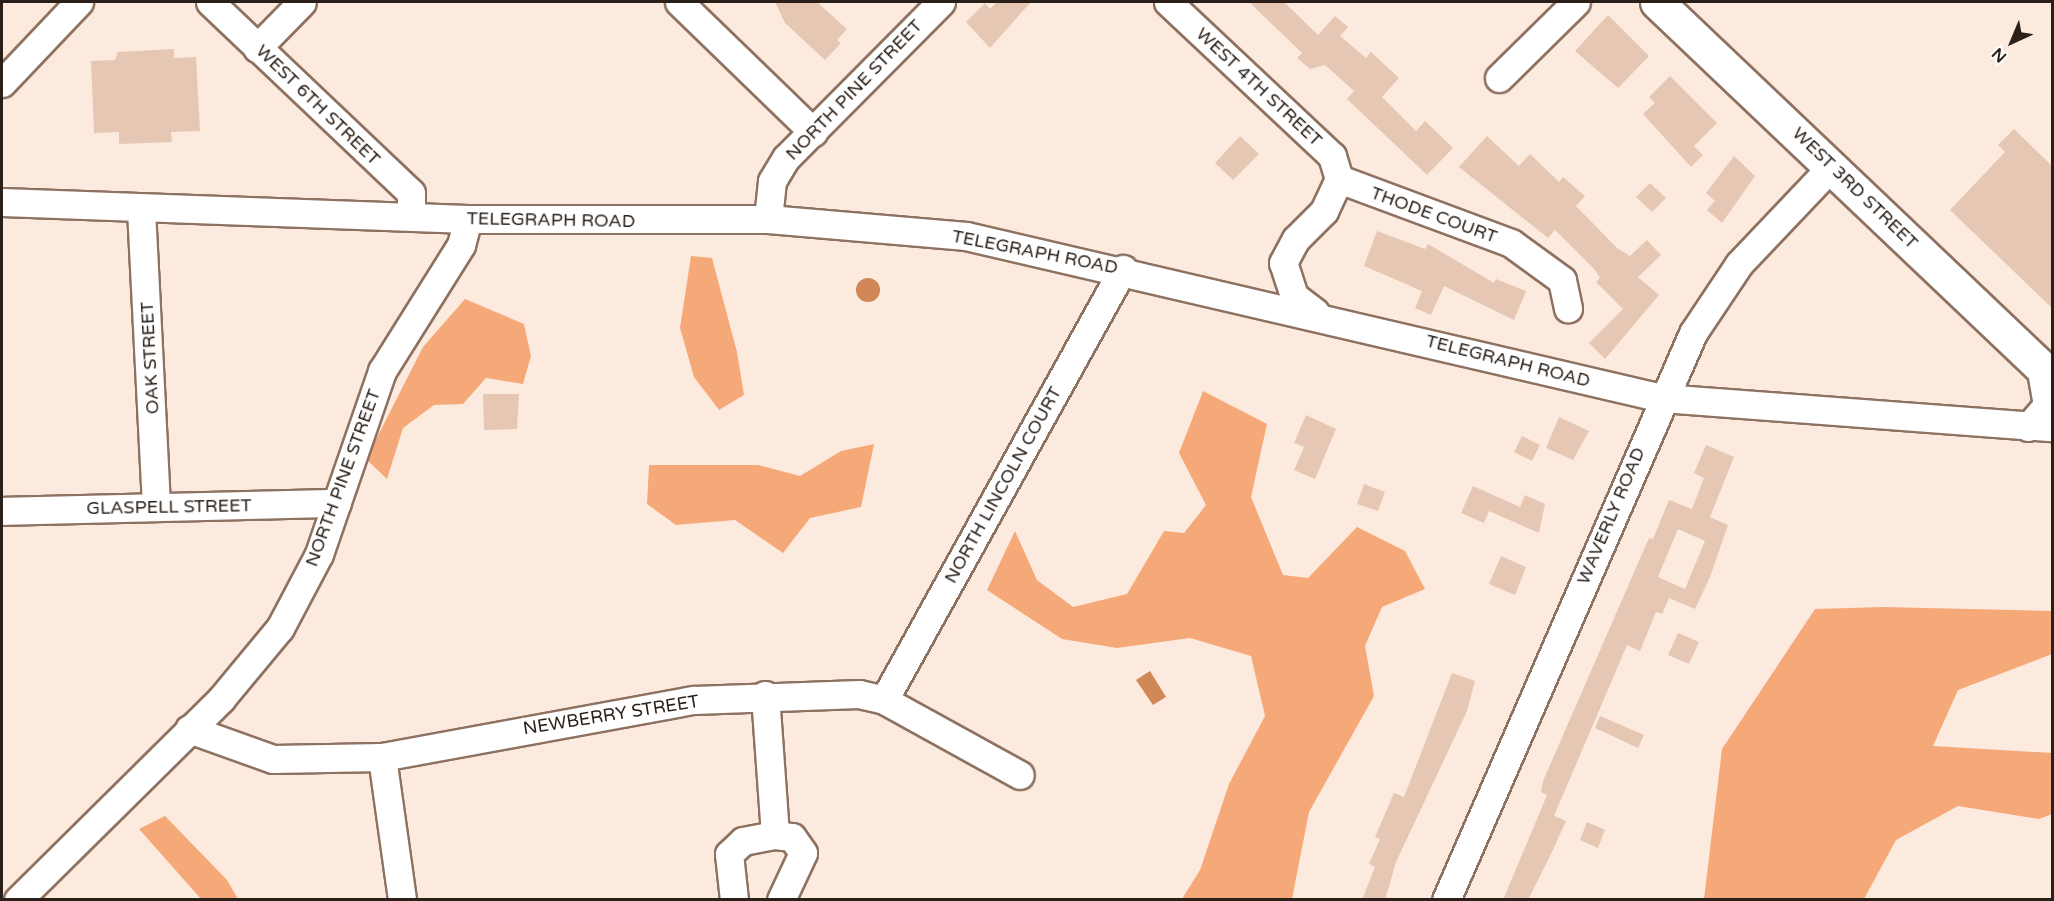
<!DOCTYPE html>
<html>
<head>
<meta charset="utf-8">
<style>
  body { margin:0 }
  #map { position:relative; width:2054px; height:901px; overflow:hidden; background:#fdeade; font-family:"Varela Round",sans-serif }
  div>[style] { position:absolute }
  .forest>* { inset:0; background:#f6a978 }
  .water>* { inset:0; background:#d18756 }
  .round { border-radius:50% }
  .building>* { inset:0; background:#e5c7b4 }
  .roads { filter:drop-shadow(2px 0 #8e7261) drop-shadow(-2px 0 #8e7261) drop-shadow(0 2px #8e7261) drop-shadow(0 -2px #8e7261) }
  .minor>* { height:27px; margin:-13.5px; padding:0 13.5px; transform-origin:13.5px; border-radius:13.5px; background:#fff }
  .major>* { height:33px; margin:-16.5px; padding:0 16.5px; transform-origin:16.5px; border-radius:16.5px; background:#fff }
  span { translate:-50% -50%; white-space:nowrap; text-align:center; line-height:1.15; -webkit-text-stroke:4.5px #fff; paint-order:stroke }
  .street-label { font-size:18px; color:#2b2019 }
  .frame { position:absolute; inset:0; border:3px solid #2b2019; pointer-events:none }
  .north { position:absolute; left:1982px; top:12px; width:60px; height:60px; -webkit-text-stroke:4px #fff; paint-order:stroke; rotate:224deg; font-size:16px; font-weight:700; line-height:24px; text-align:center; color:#2b2019 }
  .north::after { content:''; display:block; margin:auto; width:21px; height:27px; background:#2b2019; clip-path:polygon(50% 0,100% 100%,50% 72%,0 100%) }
</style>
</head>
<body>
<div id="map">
  <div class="forest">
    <i style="clip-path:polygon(691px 256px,712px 258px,737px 352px,744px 395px,719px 410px,694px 377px,680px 328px)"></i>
    <i style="clip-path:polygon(465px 299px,524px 324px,531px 356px,523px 384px,486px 378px,463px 404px,434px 405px,403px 428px,387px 479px,366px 459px,423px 347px)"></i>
    <i style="clip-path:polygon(1203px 391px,1267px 424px,1251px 497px,1283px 575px,1308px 578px,1357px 527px,1405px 551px,1425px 589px,1382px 607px,1365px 646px,1374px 696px,1309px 812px,1292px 899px,1182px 899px,1200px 870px,1229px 784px,1265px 716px,1251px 656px,1190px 638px,1117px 648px,1062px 639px,987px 590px,1015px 531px,1037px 580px,1073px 607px,1127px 594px,1164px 531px,1184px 533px,1206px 505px,1179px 453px)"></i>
    <i style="clip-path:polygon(874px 444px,861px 507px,810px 518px,783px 553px,735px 520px,676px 525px,647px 504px,649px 465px,758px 465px,800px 476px,841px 451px)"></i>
    <i style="clip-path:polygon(1883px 607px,2052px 611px,2052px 654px,1958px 690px,1933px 746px,2052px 753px,2052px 814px,2039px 819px,1958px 806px,1896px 840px,1864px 899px,1704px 899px,1722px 749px,1815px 609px)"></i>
    <i style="clip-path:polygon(165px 816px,227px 880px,238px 899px,201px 899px,139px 829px)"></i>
  </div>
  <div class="water">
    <i class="round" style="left:856px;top:278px;width:24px;height:24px"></i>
    <i style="clip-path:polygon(1150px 671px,1166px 697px,1153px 705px,1136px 680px)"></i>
  </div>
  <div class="building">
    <i style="clip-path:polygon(775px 2px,817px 2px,847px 29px,837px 40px,841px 43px,825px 60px,785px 23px)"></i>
    <i style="clip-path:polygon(997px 2px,1031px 2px,990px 48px,966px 22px,985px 3px,990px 9px)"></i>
    <i style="clip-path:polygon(1249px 2px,1284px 2px,1318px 35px,1335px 16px,1348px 27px,1340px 36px,1366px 58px,1371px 52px,1399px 78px,1382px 97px,1416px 131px,1425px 121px,1453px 148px,1427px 175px,1347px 99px,1354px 91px,1325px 65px,1310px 69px,1297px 58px,1302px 53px)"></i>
    <i style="clip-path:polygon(1608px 15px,1649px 56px,1618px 88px,1575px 51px)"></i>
    <i style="clip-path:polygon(174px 49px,174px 58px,196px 57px,200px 131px,171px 132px,172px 142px,119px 144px,119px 132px,94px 133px,91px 61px,115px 60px,118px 52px)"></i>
    <i style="clip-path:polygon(1670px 76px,1717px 123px,1694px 146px,1703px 155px,1691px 167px,1643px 114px,1655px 103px,1649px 97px)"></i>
    <i style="clip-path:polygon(2014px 129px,2052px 166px,2052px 308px,1950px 210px,2005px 152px,1998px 145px)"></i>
    <i style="clip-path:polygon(1240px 136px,1259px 154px,1233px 180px,1215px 163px)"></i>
    <i style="clip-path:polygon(1487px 136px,1519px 166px,1530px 154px,1559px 182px,1563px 177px,1585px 196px,1576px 206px,1617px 248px,1630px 256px,1647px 240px,1661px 255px,1638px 277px,1659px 295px,1605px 359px,1589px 343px,1623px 309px,1596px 282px,1600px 278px,1595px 270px,1555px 230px,1548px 238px,1459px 167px)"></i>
    <i style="clip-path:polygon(1734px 156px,1755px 176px,1722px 223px,1707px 210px,1715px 201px,1706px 193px)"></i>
    <i style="clip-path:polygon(1650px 183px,1666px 198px,1652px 212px,1636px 197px)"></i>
    <i style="clip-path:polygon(1377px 231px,1425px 249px,1428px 244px,1494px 283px,1496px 279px,1526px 291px,1514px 320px,1444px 286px,1431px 315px,1415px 308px,1422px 291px,1364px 266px)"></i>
    <i style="clip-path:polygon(483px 394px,519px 394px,517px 429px,484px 430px)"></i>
    <i style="clip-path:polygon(1306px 415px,1336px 429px,1315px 479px,1294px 470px,1304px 447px,1294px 443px)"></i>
    <i style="clip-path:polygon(1559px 417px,1589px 431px,1573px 460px,1546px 448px)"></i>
    <i style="clip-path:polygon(1522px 436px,1540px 445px,1532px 461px,1514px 452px)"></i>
    <i style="clip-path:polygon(evenodd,1706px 445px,1734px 457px,1710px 517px,1728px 525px,1710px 577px,1695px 609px,1669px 598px,1662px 614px,1656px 612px,1640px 651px,1627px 645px,1554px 816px,1566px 821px,1551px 854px,1528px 900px,1503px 900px,1547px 795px,1541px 792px,1543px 781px,1649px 538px,1653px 539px,1669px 500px,1692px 509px,1704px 478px,1694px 473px,1706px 445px,1678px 529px,1705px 541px,1685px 589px,1658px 577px,1678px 529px)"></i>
    <i style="clip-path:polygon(1364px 484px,1385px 492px,1378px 511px,1357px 504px)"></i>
    <i style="clip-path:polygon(1473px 486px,1520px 507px,1525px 495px,1545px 504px,1539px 533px,1489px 511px,1484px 523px,1461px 513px)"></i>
    <i style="clip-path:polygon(1501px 556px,1526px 567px,1515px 595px,1489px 584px)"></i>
    <i style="clip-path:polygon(1678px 633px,1699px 642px,1689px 664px,1668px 655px)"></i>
    <i style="clip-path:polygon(1452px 673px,1475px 681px,1467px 711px,1396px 862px,1385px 900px,1362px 900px,1375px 867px,1369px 864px,1380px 839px,1375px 837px,1394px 793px,1404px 797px)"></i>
    <i style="clip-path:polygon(1600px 716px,1644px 735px,1638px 748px,1595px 728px)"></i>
    <i style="clip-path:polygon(1587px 822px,1605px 830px,1598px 848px,1580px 840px)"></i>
  </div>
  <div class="roads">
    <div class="minor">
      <i style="left:210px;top:2px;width:277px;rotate:43.5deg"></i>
      <i style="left:411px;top:193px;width:22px;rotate:90deg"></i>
      <i style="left:679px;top:2px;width:187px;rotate:44.1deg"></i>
      <i style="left:1168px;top:2px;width:225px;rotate:43.2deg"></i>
      <i style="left:1332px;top:156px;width:24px;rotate:73deg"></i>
      <i style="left:257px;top:48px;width:64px;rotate:-45.6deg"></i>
      <i style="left:1499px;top:78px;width:108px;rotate:-44.6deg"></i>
      <i style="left:2px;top:83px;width:112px;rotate:-46.5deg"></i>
      <i style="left:1339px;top:179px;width:184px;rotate:20.4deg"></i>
      <i style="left:1511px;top:243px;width:63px;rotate:36deg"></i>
      <i style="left:1562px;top:280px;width:29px;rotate:78deg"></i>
      <i style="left:2px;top:202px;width:466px;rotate:2.1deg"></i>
      <i style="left:468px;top:219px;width:300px"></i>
      <i style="left:768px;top:219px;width:199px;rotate:4.9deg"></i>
      <i style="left:966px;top:236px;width:715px;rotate:13.1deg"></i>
      <i style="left:1662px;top:398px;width:391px;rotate:4.3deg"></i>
      <i style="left:141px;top:209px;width:298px;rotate:87.1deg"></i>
      <i style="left:768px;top:219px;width:38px;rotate:-84deg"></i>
      <i style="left:772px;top:181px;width:27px;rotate:-59deg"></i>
      <i style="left:786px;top:158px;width:220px;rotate:-45.2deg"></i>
      <i style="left:1315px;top:312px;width:26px;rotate:-143deg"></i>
      <i style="left:1294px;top:296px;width:35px;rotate:-108deg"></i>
      <i style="left:1283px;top:263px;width:27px;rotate:-62deg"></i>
      <i style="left:1296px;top:239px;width:40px;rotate:-45deg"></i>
      <i style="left:1324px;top:211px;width:35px;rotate:-65deg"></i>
      <i style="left:2028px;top:427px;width:29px;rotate:-49deg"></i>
      <i style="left:2047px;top:405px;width:40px;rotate:-100deg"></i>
      <i style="left:2px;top:511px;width:335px;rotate:-1.4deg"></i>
      <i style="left:765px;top:695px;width:140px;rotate:85.9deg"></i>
      <i style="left:884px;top:700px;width:493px;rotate:-61deg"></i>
      <i style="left:189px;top:729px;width:89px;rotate:19.7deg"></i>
      <i style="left:273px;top:759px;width:109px;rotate:-1.1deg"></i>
      <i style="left:382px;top:757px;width:317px;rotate:-10.4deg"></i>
      <i style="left:694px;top:700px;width:165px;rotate:-2.1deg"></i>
      <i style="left:859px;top:694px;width:26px;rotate:13deg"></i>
      <i style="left:884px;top:700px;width:155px;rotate:28.9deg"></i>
      <i style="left:382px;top:757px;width:144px;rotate:82deg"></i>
      <i style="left:18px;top:900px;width:286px;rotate:-44.7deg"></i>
      <i style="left:221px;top:699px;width:92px;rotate:-50.3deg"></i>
      <i style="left:280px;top:628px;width:84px;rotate:-62.2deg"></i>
      <i style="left:319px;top:554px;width:194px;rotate:-71deg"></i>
      <i style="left:382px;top:371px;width:149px;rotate:-57.9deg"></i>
      <i style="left:461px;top:245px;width:27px;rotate:-75deg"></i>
      <i style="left:734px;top:900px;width:46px;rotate:-96.2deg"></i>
      <i style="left:729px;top:854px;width:19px;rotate:-43deg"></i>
      <i style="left:743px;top:841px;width:33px;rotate:-11deg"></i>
      <i style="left:775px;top:835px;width:17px;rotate:7deg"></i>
      <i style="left:792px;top:837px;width:19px;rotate:55deg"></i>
      <i style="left:803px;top:853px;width:52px;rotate:115.1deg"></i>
      <i style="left:1446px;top:900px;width:618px;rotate:-66.46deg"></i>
      <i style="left:1693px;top:333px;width:83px;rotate:-56.3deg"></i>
      <i style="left:1739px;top:264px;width:134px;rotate:-46.5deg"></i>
    </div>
    <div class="major">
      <i style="left:1657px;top:2px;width:528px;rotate:43.54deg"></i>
    </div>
  </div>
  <div class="street-label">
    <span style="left:1259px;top:87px;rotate:43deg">WEST 4TH STREET</span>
    <span style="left:854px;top:90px;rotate:-46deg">NORTH PINE STREET</span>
    <span style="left:318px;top:105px;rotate:44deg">WEST 6TH STREET</span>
    <span style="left:1855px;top:188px;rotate:44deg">WEST 3RD STREET</span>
    <span style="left:1434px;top:215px;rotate:20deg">THODE COURT</span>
    <span style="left:551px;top:220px;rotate:1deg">TELEGRAPH ROAD</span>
    <span style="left:1035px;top:252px;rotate:11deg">TELEGRAPH ROAD</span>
    <span style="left:150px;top:358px;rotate:-93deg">OAK STREET</span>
    <span style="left:1508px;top:361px;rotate:14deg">TELEGRAPH ROAD</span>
    <span style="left:343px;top:478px;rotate:-70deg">NORTH PINE STREET</span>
    <span style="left:1003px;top:485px;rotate:-61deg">NORTH LINCOLN COURT</span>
    <span style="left:169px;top:507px;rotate:-1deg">GLASPELL STREET</span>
    <span style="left:1611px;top:516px;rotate:-67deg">WAVERLY ROAD</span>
    <span style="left:611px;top:715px;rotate:-9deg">NEWBERRY STREET</span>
  </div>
  <div class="frame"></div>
  <div class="north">N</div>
</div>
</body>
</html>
